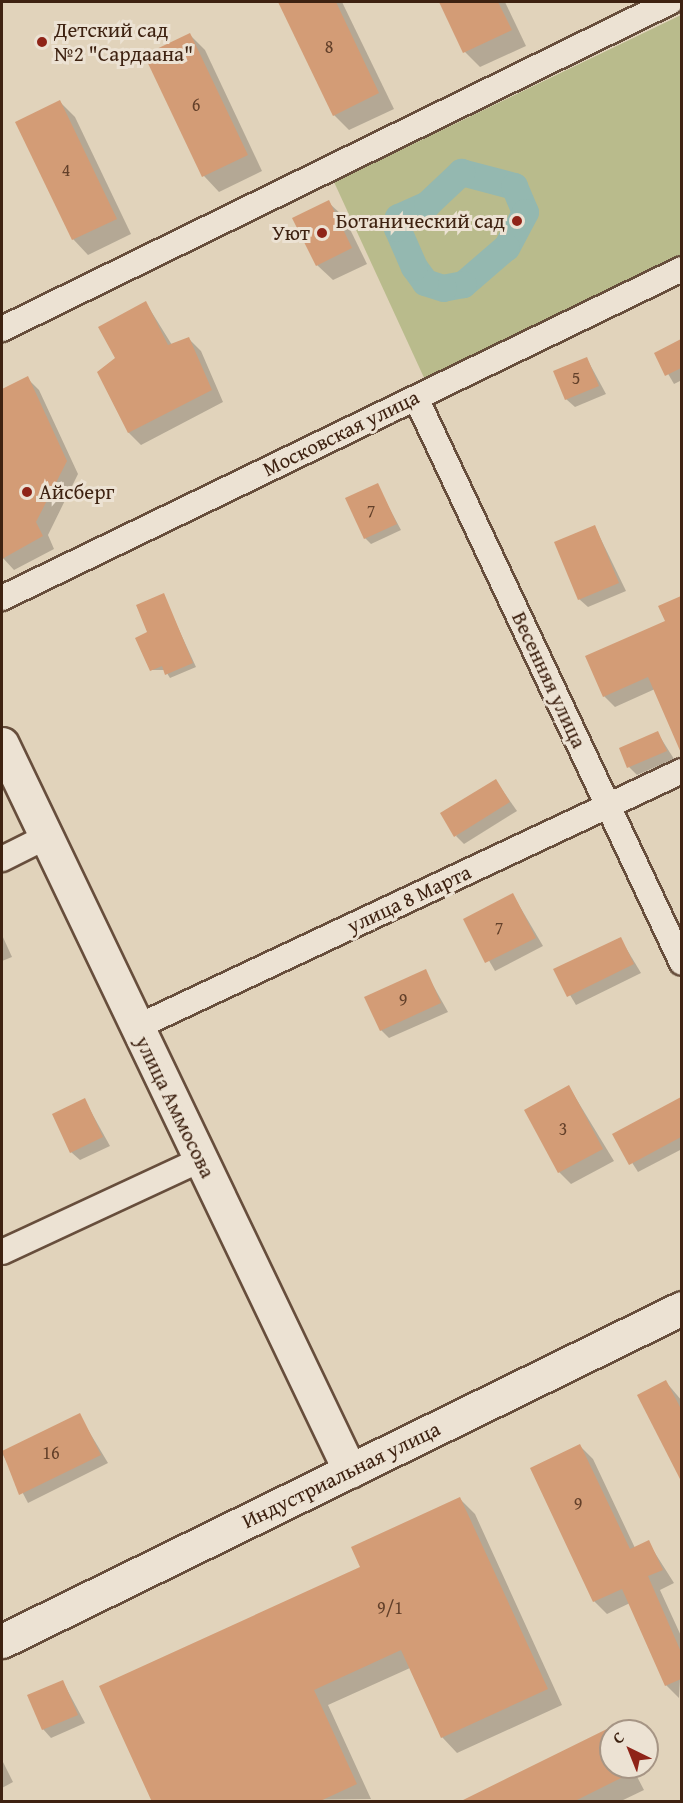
<!DOCTYPE html>
<html>
<head>
<meta charset="utf-8">
<style>
  body { margin:0 }
  #map { position:relative; width:683px; height:1803px; overflow:hidden; background:#e1d3bb; font-family:"Gentium Book Plus",serif }
  div>[style] { position:absolute }
  .green>* { inset:0; background:#b9bb8c }
  .shadow>* { inset:0; background:#0003 }
  .canal>* { height:27px; margin:-13.5px; padding:0 13.5px; transform-origin:13.5px; border-radius:13.5px; background:#94b8b0 }
  .building>* { inset:0; background:#d39c76 }
  .roads { filter:drop-shadow(2px 0 #674e3c) drop-shadow(-2px 0 #674e3c) drop-shadow(0 2px #674e3c) drop-shadow(0 -2px #674e3c) }
  .street>* { height:24px; margin:-12px; padding:0 12px; transform-origin:12px; border-radius:12px; background:#ece2d3 }
  .secondary>* { height:33px; margin:-16.5px; padding:0 16.5px; transform-origin:16.5px; border-radius:16.5px; background:#ece2d3 }
  .dots>* { width:16px; height:16px; translate:-50% -50%; box-sizing:border-box; border:3px solid #ece2d3; border-radius:50% }
  span { translate:-50% -50%; white-space:nowrap; text-align:center; line-height:1.15; -webkit-text-stroke:6px #ece2d3; paint-order:stroke }
  .number-label { font-size:18px; color:#63402a }
  .number-label span { -webkit-text-stroke-width:0 }
  .poi-label { font-size:21px; color:#3e2211 }
  .left { translate:0 -50%; text-align:left }
  .right { translate:-100% -50%; text-align:right }
  .street-label { font-size:21px; color:#3e2211 }
  .frame { position:absolute; inset:0; border:3px solid #3e2211; pointer-events:none }
  .north { position:absolute; left:599px; top:1719px; width:60px; height:60px; box-sizing:border-box; background:#ece2d3; border:2px solid #a69585; border-radius:50%; rotate:317deg; font-size:16px; font-weight:700; line-height:24px; text-align:center; color:#3e2211 }
  .north::after { content:''; display:block; margin:auto; width:21px; height:27px; background:#8f2418; clip-path:polygon(50% 0,100% 100%,50% 72%,0 100%) }
</style>
</head>
<body>
<div id="map">
  <div class="green">
    <i style="clip-path:polygon(681px 15px,681px 260px,426px 382px,334px 182px)"></i>
  </div>
  <div class="shadow">
    <i style="clip-path:polygon(280px 2px,342px 2px,394px 109px,349px 130px,334px 115px)"></i>
    <i style="clip-path:polygon(441px 2px,505px 2px,526px 46px,480px 67px,465px 52px)"></i>
    <i style="clip-path:polygon(189px 34px,205px 50px,262px 171px,219px 192px,204px 176px)"></i>
    <i style="clip-path:polygon(60px 102px,75px 117px,131px 234px,88px 255px,73px 239px)"></i>
    <i style="clip-path:polygon(328px 202px,344px 217px,367px 264px,333px 280px,317px 265px)"></i>
    <i style="clip-path:polygon(146px 303px,172px 345px,189px 339px,201px 351px,223px 402px,141px 445px,129px 433px,98px 372px,117px 358px)"></i>
    <i style="clip-path:polygon(682px 341px,682px 380px,674px 384px,656px 353px)"></i>
    <i style="clip-path:polygon(587px 359px,606px 394px,575px 407px,566px 399px)"></i>
    <i style="clip-path:polygon(27px 378px,39px 390px,78px 474px,48px 535px,54px 549px,14px 570px,2px 557px,2px 390px)"></i>
    <i style="clip-path:polygon(377px 485px,401px 530px,371px 544px,365px 538px)"></i>
    <i style="clip-path:polygon(595px 527px,626px 591px,588px 607px,579px 599px)"></i>
    <i style="clip-path:polygon(163px 595px,196px 667px,170px 678px,165px 670px,151px 670px,149px 633px)"></i>
    <i style="clip-path:polygon(682px 598px,682px 731px,680px 732px,655px 689px,615px 707px,604px 696px,667px 622px,660px 607px)"></i>
    <i style="clip-path:polygon(657px 732px,674px 759px,637px 775px,629px 767px)"></i>
    <i style="clip-path:polygon(496px 781px,517px 811px,464px 844px,456px 836px)"></i>
    <i style="clip-path:polygon(513px 895px,543px 946px,495px 971px,465px 919px)"></i>
    <i style="clip-path:polygon(2px 935px,12px 957px,2px 961px)"></i>
    <i style="clip-path:polygon(620px 938px,641px 973px,576px 1005px,555px 970px)"></i>
    <i style="clip-path:polygon(425px 971px,448px 1012px,389px 1038px,381px 1030px)"></i>
    <i style="clip-path:polygon(569px 1087px,614px 1161px,571px 1184px,559px 1172px)"></i>
    <i style="clip-path:polygon(84px 1099px,110px 1146px,80px 1160px,71px 1152px)"></i>
    <i style="clip-path:polygon(682px 1099px,682px 1149px,638px 1172px,614px 1134px)"></i>
    <i style="clip-path:polygon(666px 1382px,682px 1401px,682px 1478px,639px 1396px)"></i>
    <i style="clip-path:polygon(79px 1415px,108px 1463px,28px 1503px,2px 1453px)"></i>
    <i style="clip-path:polygon(580px 1446px,593px 1459px,635px 1548px,648px 1542px,674px 1583px,660px 1590px,682px 1638px,679px 1698px,666px 1685px,630px 1603px,607px 1614px,594px 1601px)"></i>
    <i style="clip-path:polygon(460px 1499px,475px 1514px,562px 1705px,457px 1753px,442px 1737px,410px 1668px,328px 1705px,371px 1799px,153px 1802px,362px 1567px)"></i>
    <i style="clip-path:polygon(63px 1682px,85px 1723px,51px 1738px,43px 1729px)"></i>
    <i style="clip-path:polygon(611px 1735px,611px 1767px,632px 1767px,644px 1790px,619px 1802px,463px 1802px)"></i>
    <i style="clip-path:polygon(2px 1760px,13px 1782px,2px 1788px)"></i>
  </div>
  <div class="canal">
    <i style="left:461px;top:172px;width:55px;rotate:14.8deg"></i>
    <i style="left:514px;top:186px;width:28px;rotate:67deg"></i>
    <i style="left:525px;top:212px;width:40px;rotate:118deg"></i>
    <i style="left:506px;top:247px;width:57px;rotate:139.3deg"></i>
    <i style="left:463px;top:284px;width:20px;rotate:169deg"></i>
    <i style="left:443px;top:288px;width:19px;rotate:-162deg"></i>
    <i style="left:425px;top:282px;width:19px;rotate:-126deg"></i>
    <i style="left:414px;top:267px;width:43px;rotate:-113.6deg"></i>
    <i style="left:397px;top:228px;width:11px;rotate:-85deg"></i>
    <i style="left:398px;top:217px;width:32px;rotate:-24deg"></i>
    <i style="left:427px;top:204px;width:47px;rotate:-43.3deg"></i>
  </div>
  <div class="building">
    <i style="clip-path:polygon(278px 2px,336px 2px,379px 93px,333px 116px)"></i>
    <i style="clip-path:polygon(439px 2px,498px 2px,512px 30px,463px 53px)"></i>
    <i style="clip-path:polygon(190px 33px,248px 155px,202px 177px,144px 55px)"></i>
    <i style="clip-path:polygon(60px 100px,117px 219px,72px 240px,15px 122px)"></i>
    <i style="clip-path:polygon(329px 200px,352px 248px,316px 266px,292px 218px)"></i>
    <i style="clip-path:polygon(146px 301px,168px 345px,189px 337px,212px 390px,128px 433px,97px 372px,115px 358px,98px 327px)"></i>
    <i style="clip-path:polygon(681px 339px,681px 368px,665px 376px,654px 353px)"></i>
    <i style="clip-path:polygon(587px 357px,599px 386px,565px 400px,553px 371px)"></i>
    <i style="clip-path:polygon(28px 376px,67px 461px,36px 522px,43px 536px,2px 559px,2px 389px)"></i>
    <i style="clip-path:polygon(378px 483px,397px 524px,364px 539px,345px 498px)"></i>
    <i style="clip-path:polygon(595px 525px,619px 583px,578px 600px,554px 542px)"></i>
    <i style="clip-path:polygon(164px 593px,193px 663px,165px 675px,162px 666px,150px 671px,135px 638px,147px 632px,136px 605px)"></i>
    <i style="clip-path:polygon(681px 596px,681px 753px,648px 677px,603px 697px,585px 656px,665px 621px,658px 606px)"></i>
    <i style="clip-path:polygon(658px 731px,667px 751px,627px 768px,619px 748px)"></i>
    <i style="clip-path:polygon(496px 779px,510px 802px,454px 837px,440px 813px)"></i>
    <i style="clip-path:polygon(513px 893px,536px 938px,485px 963px,463px 919px)"></i>
    <i style="clip-path:polygon(621px 937px,634px 964px,567px 997px,553px 969px)"></i>
    <i style="clip-path:polygon(426px 969px,441px 1003px,380px 1031px,364px 997px)"></i>
    <i style="clip-path:polygon(569px 1085px,603px 1149px,558px 1173px,524px 1110px)"></i>
    <i style="clip-path:polygon(681px 1097px,681px 1137px,629px 1165px,612px 1134px)"></i>
    <i style="clip-path:polygon(85px 1098px,103px 1137px,70px 1153px,52px 1114px)"></i>
    <i style="clip-path:polygon(666px 1380px,681px 1409px,681px 1481px,637px 1395px)"></i>
    <i style="clip-path:polygon(80px 1413px,101px 1455px,19px 1495px,2px 1451px)"></i>
    <i style="clip-path:polygon(580px 1444px,630px 1549px,649px 1540px,663px 1570px,648px 1576px,681px 1652px,681px 1679px,665px 1686px,622px 1589px,593px 1602px,530px 1468px)"></i>
    <i style="clip-path:polygon(460px 1497px,548px 1689px,441px 1738px,401px 1650px,314px 1690px,357px 1784px,318px 1802px,152px 1802px,99px 1686px,360px 1567px,351px 1547px)"></i>
    <i style="clip-path:polygon(63px 1680px,78px 1715px,42px 1730px,27px 1695px)"></i>
    <i style="clip-path:polygon(611px 1727px,611px 1767px,643px 1767px,573px 1802px,459px 1802px)"></i>
  </div>
  <div class="roads">
    <div class="street">
      <i style="left:2px;top:329px;width:744px;rotate:-26.08deg"></i>
      <i style="left:416px;top:398px;width:624px;rotate:64.79deg"></i>
      <i style="left:2px;top:598px;width:755px;rotate:-25.82deg"></i>
      <i style="left:2px;top:859px;width:49px;rotate:-26.6deg"></i>
      <i style="left:137px;top:1027px;width:602px;rotate:-25.16deg"></i>
      <i style="left:2px;top:1252px;width:218px;rotate:-24.9deg"></i>
    </div>
    <div class="secondary">
      <i style="left:2px;top:744px;width:806px;rotate:64.42deg"></i>
      <i style="left:2px;top:1641px;width:757px;rotate:-26.09deg"></i>
    </div>
  </div>
  <div class="dots">
    <i style="left:42px;top:42px;background:#8f2418"></i>
    <i style="left:517px;top:221px;background:#8f2418"></i>
    <i style="left:322px;top:233px;background:#8f2418"></i>
    <i style="left:27px;top:492px;background:#8f2418"></i>
  </div>
  <div class="number-label">
    <span style="left:329px;top:47px">8</span>
    <span style="left:196px;top:105px">6</span>
    <span style="left:66px;top:170px">4</span>
    <span style="left:576px;top:378px">5</span>
    <span style="left:371px;top:511px">7</span>
    <span style="left:499px;top:928px">7</span>
    <span style="left:403px;top:1000px">9</span>
    <span style="left:563px;top:1129px">3</span>
    <span style="left:51px;top:1453px">16</span>
    <span style="left:578px;top:1504px">9</span>
    <span style="left:390px;top:1608px">9/1</span>
  </div>
  <div class="poi-label">
    <span class="left" style="left:54px;top:42px">Детский сад<br>№2 "Сардаана"</span>
    <span class="right" style="left:505px;top:221px">Ботанический сад</span>
    <span class="right" style="left:310px;top:233px">Уют</span>
    <span class="left" style="left:39px;top:492px">Айсберг</span>
  </div>
  <div class="street-label">
    <span style="left:341px;top:433px;rotate:-26deg">Московская улица</span>
    <span style="left:549px;top:680px;rotate:65deg">Весенняя улица</span>
    <span style="left:409px;top:899px;rotate:-25deg">улица 8 Марта</span>
    <span style="left:175px;top:1107px;rotate:64deg">улица Аммосова</span>
    <span style="left:341px;top:1475px;rotate:-26deg">Индустриальная улица</span>
  </div>
  <div class="frame"></div>
  <div class="north">С</div>
</div>
</body>
</html>
